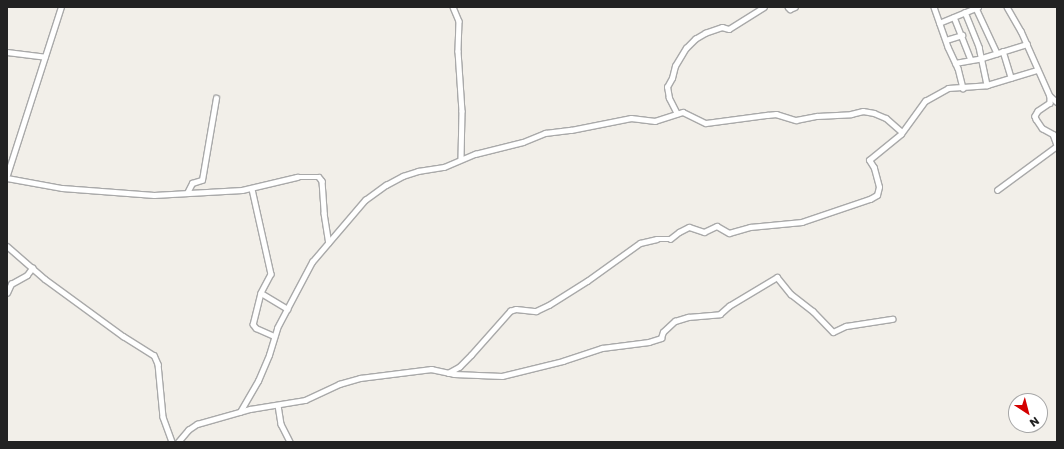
<!DOCTYPE html>
<html>
<head>
<meta charset="utf-8">
<style>
  body { margin:0 }
  #map { position:relative; width:1064px; height:449px; overflow:hidden; background:#f2efe9; font-family:Poppins,sans-serif }
  div>[style] { position:absolute }
  .roads { filter:drop-shadow(1px 0 #a9a9a9) drop-shadow(-1px 0 #a9a9a9) drop-shadow(0 1px #a9a9a9) drop-shadow(0 -1px #a9a9a9) }
  .minor>* { height:4.5px; margin:-2.25px; padding:0 2.25px; transform-origin:2.25px; border-radius:2.25px; background:#fff }
  span { translate:-50% -50%; white-space:nowrap; text-align:center; line-height:1.15; -webkit-text-stroke:3px #fff; paint-order:stroke }
  .frame { position:absolute; inset:0; border:8px solid #222; pointer-events:none }
  .north { position:absolute; left:1008px; top:393px; width:40px; height:40px; box-sizing:border-box; background:#fff; border:1px solid #a7a7a7; border-radius:50%; rotate:144deg; font-size:11px; font-weight:700; line-height:16px; text-align:center; color:#222 }
  .north::after { content:''; display:block; margin:auto; width:14px; height:18px; background:#d40000; clip-path:polygon(50% 0,100% 100%,50% 72%,0 100%) }
</style>
</head>
<body>
<div id="map">
  <div class="roads">
    <div class="minor">
      <i style="left:453px;top:7px;width:15px;rotate:67deg"></i>
      <i style="left:459px;top:21px;width:30px;rotate:92deg"></i>
      <i style="left:458px;top:51px;width:60px;rotate:86.2deg"></i>
      <i style="left:462px;top:111px;width:48px;rotate:91.2deg"></i>
      <i style="left:788px;top:7px;width:3px;rotate:45deg"></i>
      <i style="left:790px;top:9px;width:5px;rotate:-22deg"></i>
      <i style="left:934px;top:7px;width:42px;rotate:70.7deg"></i>
      <i style="left:948px;top:47px;width:23px;rotate:65deg"></i>
      <i style="left:958px;top:68px;width:21px;rotate:76deg"></i>
      <i style="left:1007px;top:7px;width:28px;rotate:60deg"></i>
      <i style="left:1021px;top:31px;width:71px;rotate:66deg"></i>
      <i style="left:1050px;top:96px;width:7px;rotate:90deg"></i>
      <i style="left:1050px;top:103px;width:14px;rotate:146deg"></i>
      <i style="left:1038px;top:111px;width:6px;rotate:121deg"></i>
      <i style="left:1035px;top:116px;width:3px;rotate:72deg"></i>
      <i style="left:1036px;top:119px;width:11px;rotate:56deg"></i>
      <i style="left:1042px;top:128px;width:13px;rotate:29deg"></i>
      <i style="left:1053px;top:134px;width:12px;rotate:70deg"></i>
      <i style="left:976px;top:8px;width:50px;rotate:65deg"></i>
      <i style="left:965px;top:12px;width:38px;rotate:68deg"></i>
      <i style="left:979px;top:47px;width:39px;rotate:78deg"></i>
      <i style="left:954px;top:17px;width:46px;rotate:68.4deg"></i>
      <i style="left:939px;top:23px;width:42px;rotate:-22.3deg"></i>
      <i style="left:946px;top:40px;width:17px;rotate:-17deg"></i>
      <i style="left:1003px;top:51px;width:28px;rotate:73deg"></i>
      <i style="left:7px;top:52px;width:38px;rotate:7deg"></i>
      <i style="left:955px;top:63px;width:27px;rotate:-10deg"></i>
      <i style="left:982px;top:58px;width:47px;rotate:-17.3deg"></i>
      <i style="left:1050px;top:96px;width:9px;rotate:41deg"></i>
      <i style="left:677px;top:114px;width:18px;rotate:-117deg"></i>
      <i style="left:669px;top:98px;width:11px;rotate:-100deg"></i>
      <i style="left:667px;top:87px;width:10px;rotate:-61deg"></i>
      <i style="left:672px;top:78px;width:12px;rotate:-76deg"></i>
      <i style="left:675px;top:66px;width:21px;rotate:-59deg"></i>
      <i style="left:686px;top:48px;width:13px;rotate:-45deg"></i>
      <i style="left:695px;top:39px;width:12px;rotate:-31deg"></i>
      <i style="left:705px;top:33px;width:18px;rotate:-19deg"></i>
      <i style="left:722px;top:27px;width:7px;rotate:16deg"></i>
      <i style="left:729px;top:29px;width:41px;rotate:-32.2deg"></i>
      <i style="left:7px;top:175px;width:176px;rotate:-72.2deg"></i>
      <i style="left:7px;top:178px;width:56px;rotate:10.3deg"></i>
      <i style="left:62px;top:188px;width:92px;rotate:4.4deg"></i>
      <i style="left:154px;top:195px;width:88px;rotate:-3.3deg"></i>
      <i style="left:242px;top:190px;width:57px;rotate:-13.3deg"></i>
      <i style="left:297px;top:177px;width:22px"></i>
      <i style="left:319px;top:177px;width:5px;rotate:53deg"></i>
      <i style="left:322px;top:181px;width:32px;rotate:86deg"></i>
      <i style="left:324px;top:213px;width:30px;rotate:81deg"></i>
      <i style="left:252px;top:189px;width:87px;rotate:77.4deg"></i>
      <i style="left:271px;top:274px;width:21px;rotate:118deg"></i>
      <i style="left:261px;top:293px;width:32px;rotate:104deg"></i>
      <i style="left:253px;top:324px;width:5px;rotate:53deg"></i>
      <i style="left:256px;top:328px;width:20px;rotate:24deg"></i>
      <i style="left:997px;top:190px;width:74px;rotate:-36.3deg"></i>
      <i style="left:187px;top:193px;width:11px;rotate:-63deg"></i>
      <i style="left:192px;top:183px;width:10px;rotate:-17deg"></i>
      <i style="left:202px;top:180px;width:83px;rotate:-80.3deg"></i>
      <i style="left:7px;top:246px;width:50px;rotate:41deg"></i>
      <i style="left:45px;top:279px;width:97px;rotate:36.2deg"></i>
      <i style="left:123px;top:336px;width:36px;rotate:32deg"></i>
      <i style="left:154px;top:355px;width:10px;rotate:66deg"></i>
      <i style="left:158px;top:364px;width:53px;rotate:84.6deg"></i>
      <i style="left:163px;top:417px;width:27px;rotate:70deg"></i>
      <i style="left:7px;top:293px;width:10px;rotate:-66deg"></i>
      <i style="left:11px;top:284px;width:18px;rotate:-29deg"></i>
      <i style="left:27px;top:275px;width:9px;rotate:-54deg"></i>
      <i style="left:261px;top:293px;width:31px;rotate:31deg"></i>
      <i style="left:448px;top:373px;width:13px;rotate:-29deg"></i>
      <i style="left:459px;top:367px;width:17px;rotate:-45deg"></i>
      <i style="left:471px;top:355px;width:59px;rotate:-48.4deg"></i>
      <i style="left:510px;top:311px;width:6px;rotate:-18deg"></i>
      <i style="left:516px;top:309px;width:20px;rotate:6deg"></i>
      <i style="left:536px;top:311px;width:14px;rotate:-25deg"></i>
      <i style="left:549px;top:305px;width:45px;rotate:-32.3deg"></i>
      <i style="left:587px;top:281px;width:65px;rotate:-35.6deg"></i>
      <i style="left:640px;top:243px;width:17px;rotate:-13deg"></i>
      <i style="left:657px;top:239px;width:13px"></i>
      <i style="left:670px;top:239px;width:11px;rotate:-38deg"></i>
      <i style="left:679px;top:232px;width:11px;rotate:-27deg"></i>
      <i style="left:689px;top:227px;width:16px;rotate:18deg"></i>
      <i style="left:704px;top:232px;width:14px;rotate:-25deg"></i>
      <i style="left:717px;top:226px;width:14px;rotate:30deg"></i>
      <i style="left:729px;top:233px;width:22px;rotate:-16deg"></i>
      <i style="left:750px;top:227px;width:52px;rotate:-5.5deg"></i>
      <i style="left:802px;top:222px;width:72px;rotate:-18.7deg"></i>
      <i style="left:870px;top:199px;width:8px;rotate:-30deg"></i>
      <i style="left:877px;top:195px;width:8px;rotate:-76deg"></i>
      <i style="left:879px;top:187px;width:20px;rotate:-105deg"></i>
      <i style="left:874px;top:168px;width:9px;rotate:-122deg"></i>
      <i style="left:869px;top:160px;width:41px;rotate:-39.1deg"></i>
      <i style="left:901px;top:134px;width:41px;rotate:-54deg"></i>
      <i style="left:925px;top:101px;width:26px;rotate:-29deg"></i>
      <i style="left:948px;top:88px;width:39px;rotate:-4deg"></i>
      <i style="left:987px;top:85px;width:52px;rotate:-16.7deg"></i>
      <i style="left:278px;top:405px;width:19px;rotate:81deg"></i>
      <i style="left:281px;top:424px;width:20px;rotate:63deg"></i>
      <i style="left:240px;top:412px;width:36px;rotate:-60deg"></i>
      <i style="left:258px;top:381px;width:28px;rotate:-67deg"></i>
      <i style="left:269px;top:355px;width:28px;rotate:-73deg"></i>
      <i style="left:277px;top:328px;width:75px;rotate:-62.1deg"></i>
      <i style="left:312px;top:262px;width:82px;rotate:-49.5deg"></i>
      <i style="left:365px;top:200px;width:26px;rotate:-36deg"></i>
      <i style="left:386px;top:185px;width:19px;rotate:-28deg"></i>
      <i style="left:403px;top:176px;width:16px;rotate:-18deg"></i>
      <i style="left:418px;top:171px;width:26px;rotate:-9deg"></i>
      <i style="left:444px;top:167px;width:34px;rotate:-23deg"></i>
      <i style="left:475px;top:154px;width:49px;rotate:-14deg"></i>
      <i style="left:523px;top:142px;width:24px;rotate:-22deg"></i>
      <i style="left:545px;top:133px;width:26px;rotate:-7deg"></i>
      <i style="left:571px;top:130px;width:61px;rotate:-11.3deg"></i>
      <i style="left:631px;top:118px;width:24px;rotate:7deg"></i>
      <i style="left:655px;top:121px;width:29px;rotate:-18deg"></i>
      <i style="left:683px;top:112px;width:25px;rotate:26deg"></i>
      <i style="left:706px;top:123px;width:62px;rotate:-7.5deg"></i>
      <i style="left:767px;top:115px;width:9px;rotate:-6deg"></i>
      <i style="left:776px;top:114px;width:21px;rotate:17deg"></i>
      <i style="left:796px;top:120px;width:21px;rotate:-11deg"></i>
      <i style="left:817px;top:116px;width:34px;rotate:-3deg"></i>
      <i style="left:851px;top:114px;width:12px;rotate:-14deg"></i>
      <i style="left:863px;top:111px;width:11px;rotate:10deg"></i>
      <i style="left:874px;top:113px;width:13px;rotate:23deg"></i>
      <i style="left:886px;top:118px;width:21px;rotate:41deg"></i>
      <i style="left:178px;top:442px;width:16px;rotate:-50deg"></i>
      <i style="left:188px;top:430px;width:11px;rotate:-34deg"></i>
      <i style="left:197px;top:424px;width:55px;rotate:-15.8deg"></i>
      <i style="left:250px;top:409px;width:56px;rotate:-9.3deg"></i>
      <i style="left:305px;top:400px;width:38px;rotate:-25deg"></i>
      <i style="left:339px;top:384px;width:22px;rotate:-16deg"></i>
      <i style="left:360px;top:378px;width:72px;rotate:-7.2deg"></i>
      <i style="left:431px;top:369px;width:24px;rotate:12deg"></i>
      <i style="left:454px;top:374px;width:48px;rotate:2.4deg"></i>
      <i style="left:502px;top:376px;width:63px;rotate:-13.8deg"></i>
      <i style="left:563px;top:361px;width:41px;rotate:-18.4deg"></i>
      <i style="left:602px;top:348px;width:47px;rotate:-7.3deg"></i>
      <i style="left:649px;top:342px;width:13px;rotate:-18deg"></i>
      <i style="left:661px;top:338px;width:6px;rotate:-72deg"></i>
      <i style="left:663px;top:332px;width:16px;rotate:-43deg"></i>
      <i style="left:675px;top:321px;width:14px;rotate:-17deg"></i>
      <i style="left:688px;top:317px;width:32px;rotate:-5deg"></i>
      <i style="left:720px;top:314px;width:12px;rotate:-42deg"></i>
      <i style="left:729px;top:306px;width:56px;rotate:-31.1deg"></i>
      <i style="left:777px;top:277px;width:22px;rotate:51deg"></i>
      <i style="left:791px;top:294px;width:28px;rotate:38deg"></i>
      <i style="left:813px;top:311px;width:29px;rotate:46deg"></i>
      <i style="left:833px;top:332px;width:14px;rotate:-25deg"></i>
      <i style="left:846px;top:326px;width:47px;rotate:-8.7deg"></i>
    </div>
  </div>
  <div class="frame"></div>
  <div class="north">N</div>
</div>
</body>
</html>
